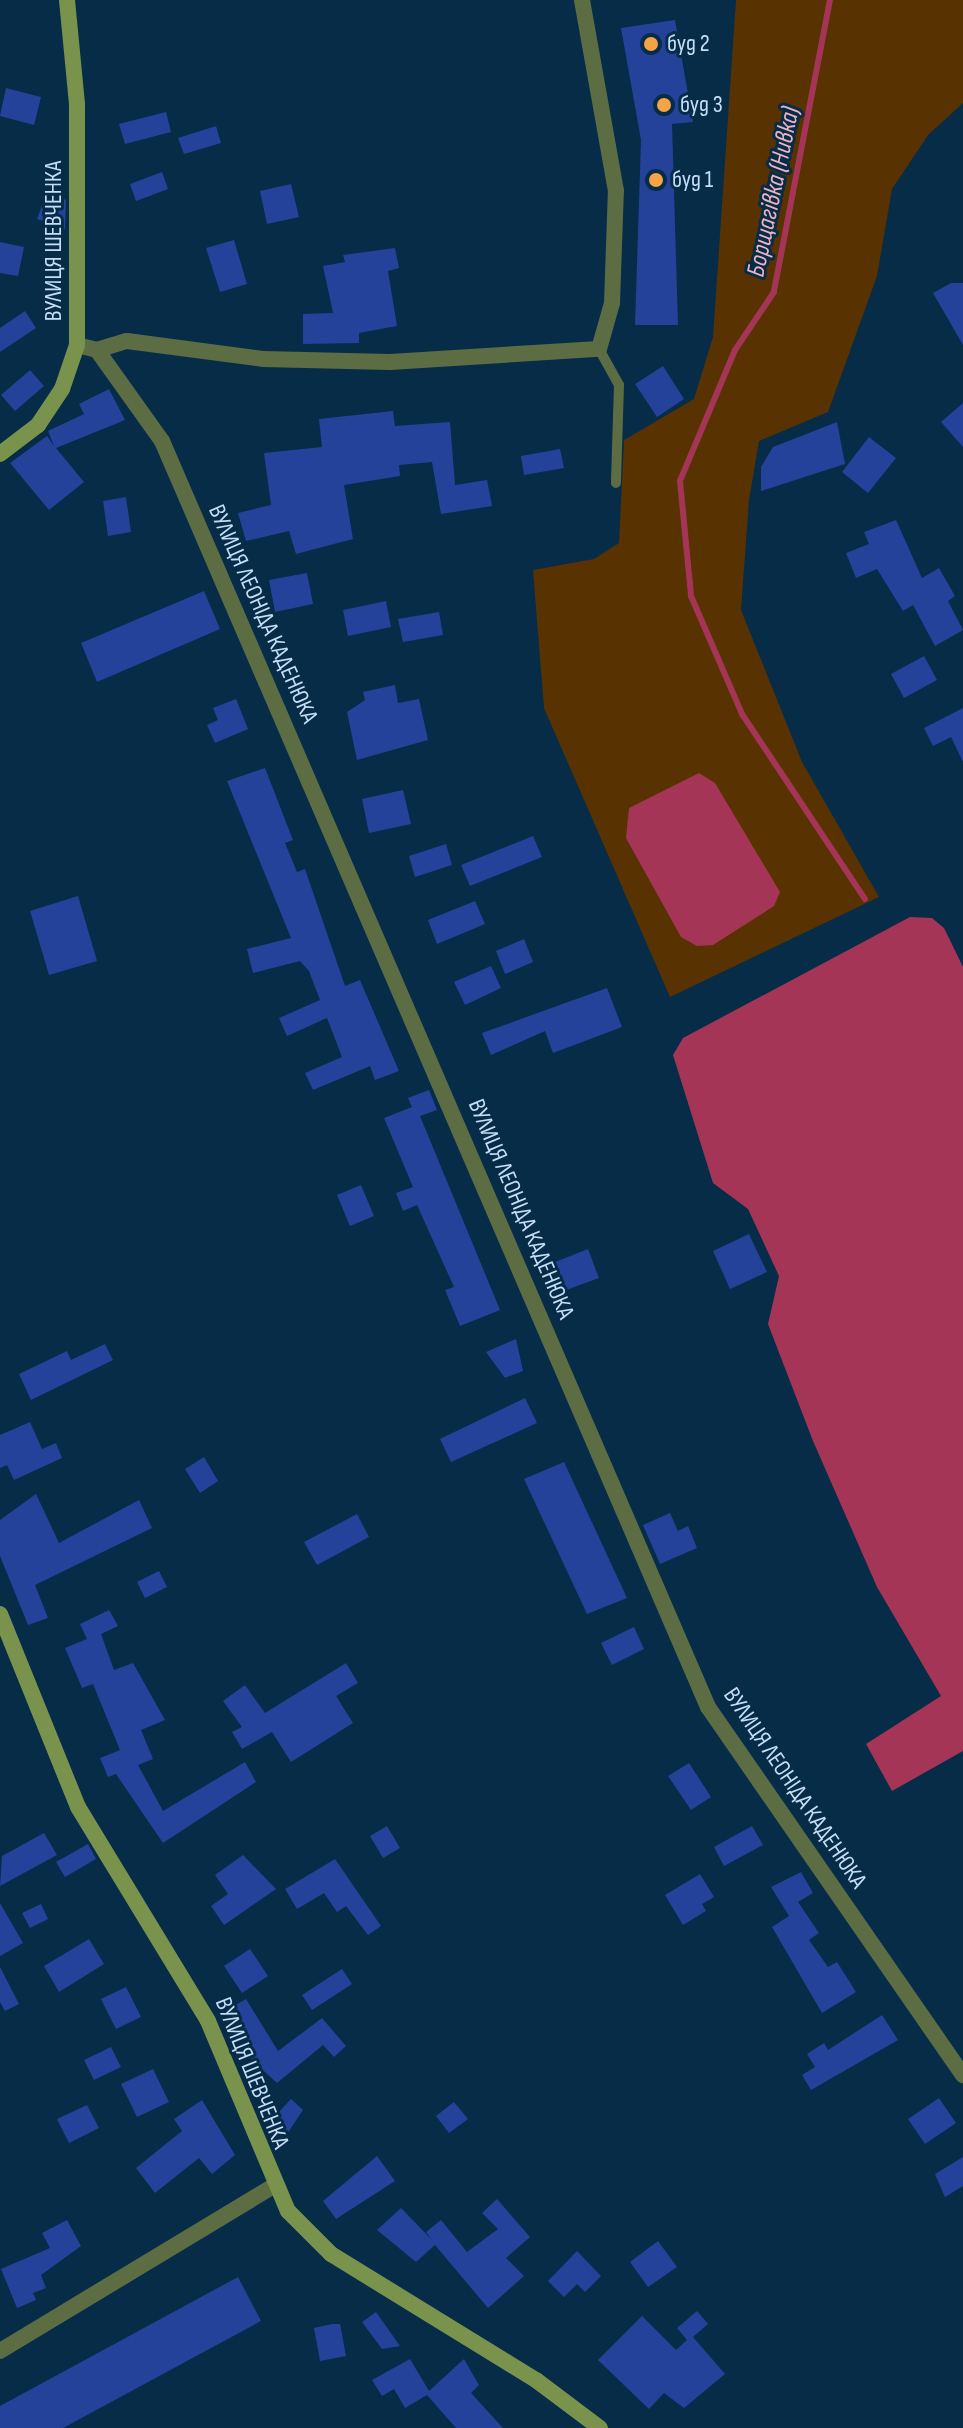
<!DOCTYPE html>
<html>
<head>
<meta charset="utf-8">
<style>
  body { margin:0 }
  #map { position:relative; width:963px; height:2428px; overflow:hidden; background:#062c48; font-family:"Sofia Sans Condensed",sans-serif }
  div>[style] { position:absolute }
  .green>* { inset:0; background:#583200 }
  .water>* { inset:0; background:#a43556 }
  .stream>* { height:6px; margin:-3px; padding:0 3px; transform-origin:3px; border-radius:3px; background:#a43556 }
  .building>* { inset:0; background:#24429a }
  .lane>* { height:10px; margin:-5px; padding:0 5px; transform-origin:5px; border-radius:5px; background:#5d6d43 }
  .street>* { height:16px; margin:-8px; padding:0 8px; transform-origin:8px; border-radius:8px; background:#5d6d43 }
  .secondary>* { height:16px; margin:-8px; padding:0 8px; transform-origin:8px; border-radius:8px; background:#79934d }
  .dots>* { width:22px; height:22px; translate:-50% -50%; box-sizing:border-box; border:4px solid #062c48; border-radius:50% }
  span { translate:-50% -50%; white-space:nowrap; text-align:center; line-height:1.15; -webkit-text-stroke:6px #062c48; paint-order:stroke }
  .poi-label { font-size:24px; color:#c5def5 }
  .left { translate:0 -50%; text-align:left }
  .street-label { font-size:24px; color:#c5def5 }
  .water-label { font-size:26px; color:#efb3bf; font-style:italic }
</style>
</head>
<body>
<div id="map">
  <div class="green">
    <i style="clip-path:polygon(736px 0,963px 0,963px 103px,928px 135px,892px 189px,877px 276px,828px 412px,759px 441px,749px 500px,741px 610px,802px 762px,879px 897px,670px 997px,544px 708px,533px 570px,594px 559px,619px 543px,624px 440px,694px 399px,713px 337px)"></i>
  </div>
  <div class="water">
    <i style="clip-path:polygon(699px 773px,715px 783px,780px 892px,774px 906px,713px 945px,697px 946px,681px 937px,626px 838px,629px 808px)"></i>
    <i style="clip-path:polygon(910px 917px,932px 918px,944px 928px,963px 967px,963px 1751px,892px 1791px,866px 1744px,941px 1696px,877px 1587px,813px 1441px,768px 1324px,779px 1276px,748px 1209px,713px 1183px,673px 1055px,683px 1038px)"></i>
  </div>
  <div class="stream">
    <i style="left:830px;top:0;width:297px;rotate:100.9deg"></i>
    <i style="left:774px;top:292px;width:70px;rotate:123.9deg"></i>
    <i style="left:735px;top:350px;width:142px;rotate:112.8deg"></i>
    <i style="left:680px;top:481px;width:116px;rotate:84.5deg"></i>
    <i style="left:691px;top:596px;width:129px;rotate:66.6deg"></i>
    <i style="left:742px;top:714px;width:222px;rotate:56.4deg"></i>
  </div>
  <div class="building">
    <i style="clip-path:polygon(675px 20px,693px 122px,672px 124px,678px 325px,635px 325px,641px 140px,621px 28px)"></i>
    <i style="clip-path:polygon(6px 88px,41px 97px,34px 125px,0 116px)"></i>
    <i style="clip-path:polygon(166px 112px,171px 132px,125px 144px,119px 124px)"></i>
    <i style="clip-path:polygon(216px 126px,221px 143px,184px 154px,178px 138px)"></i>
    <i style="clip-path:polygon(162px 172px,168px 189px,136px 201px,130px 184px)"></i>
    <i style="clip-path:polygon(291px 184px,299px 217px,267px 224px,260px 191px)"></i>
    <i style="clip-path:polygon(47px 192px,66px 200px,65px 229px,37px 219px)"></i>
    <i style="clip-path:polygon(234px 240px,247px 284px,220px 292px,206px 248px)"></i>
    <i style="clip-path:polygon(0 242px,24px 247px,18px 276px,0 273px)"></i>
    <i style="clip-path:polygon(395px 248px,399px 268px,388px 271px,397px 326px,359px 333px,359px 343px,303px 344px,303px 314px,333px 313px,323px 266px,345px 262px,343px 255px)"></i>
    <i style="clip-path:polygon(951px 283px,963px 283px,963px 345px,933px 293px)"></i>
    <i style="clip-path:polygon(25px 311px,36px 328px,0 352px,0 328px)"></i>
    <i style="clip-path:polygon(663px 366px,684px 399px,657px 417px,635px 384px)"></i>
    <i style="clip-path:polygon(30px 370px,44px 386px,15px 411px,1px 395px)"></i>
    <i style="clip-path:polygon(109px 389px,125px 420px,56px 448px,84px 482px,49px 510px,10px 463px,47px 436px,54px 446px,48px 431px,84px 414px,79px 404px)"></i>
    <i style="clip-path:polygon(963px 403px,963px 447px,941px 422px)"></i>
    <i style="clip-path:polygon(393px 411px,395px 426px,450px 422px,455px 485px,487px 480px,492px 506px,441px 514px,432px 462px,399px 465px,400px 476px,344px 485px,353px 539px,296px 554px,289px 531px,246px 541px,238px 513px,271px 505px,264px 453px,322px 447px,319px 419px)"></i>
    <i style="clip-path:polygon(837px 422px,845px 464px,761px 491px,761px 467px,773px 447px)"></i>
    <i style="clip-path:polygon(869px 437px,896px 458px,868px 493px,842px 472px)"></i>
    <i style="clip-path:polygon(560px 449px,564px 468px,524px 475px,521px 456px)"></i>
    <i style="clip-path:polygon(126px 497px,131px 532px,108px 536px,103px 501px)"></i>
    <i style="clip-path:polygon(896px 520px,922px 578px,939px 568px,955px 596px,948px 601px,963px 630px,935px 646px,913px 605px,903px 611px,877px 569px,856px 578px,846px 553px,869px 544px,864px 532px)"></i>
    <i style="clip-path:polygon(307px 573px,313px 604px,275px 612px,269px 580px)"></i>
    <i style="clip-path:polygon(204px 591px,220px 629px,97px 682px,81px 643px)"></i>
    <i style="clip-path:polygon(386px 601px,391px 627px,348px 636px,343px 610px)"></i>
    <i style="clip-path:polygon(439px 612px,443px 635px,403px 642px,398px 619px)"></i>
    <i style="clip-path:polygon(924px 656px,937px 680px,904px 698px,891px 674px)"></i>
    <i style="clip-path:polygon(395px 685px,398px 703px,419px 699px,428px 740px,357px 760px,347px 712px,365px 700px,363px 692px)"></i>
    <i style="clip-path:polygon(236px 699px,248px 729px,215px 743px,207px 725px,218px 720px,213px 708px)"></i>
    <i style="clip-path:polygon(963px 708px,963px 762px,951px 737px,933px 746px,924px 728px)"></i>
    <i style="clip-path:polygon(265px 768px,293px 840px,285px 843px,297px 872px,305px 869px,345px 986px,360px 980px,399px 1071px,375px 1080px,370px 1066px,313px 1090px,305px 1073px,342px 1057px,327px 1018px,287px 1036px,279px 1018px,320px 1000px,309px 971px,300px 961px,253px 973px,247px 949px,291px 938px,227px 781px)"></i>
    <i style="clip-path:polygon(403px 790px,411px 824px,369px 833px,362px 799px)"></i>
    <i style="clip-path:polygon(533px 836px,542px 857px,470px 886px,461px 865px)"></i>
    <i style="clip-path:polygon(446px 844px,452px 865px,415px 877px,409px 856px)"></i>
    <i style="clip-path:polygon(78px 896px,97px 961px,49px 975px,30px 911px)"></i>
    <i style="clip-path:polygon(475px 901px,485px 924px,437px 944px,428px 920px)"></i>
    <i style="clip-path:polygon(524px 939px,533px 962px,505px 974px,496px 951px)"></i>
    <i style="clip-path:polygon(491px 966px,501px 988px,465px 1005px,454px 982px)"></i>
    <i style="clip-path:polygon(607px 988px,622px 1027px,553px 1053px,545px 1031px,491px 1055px,482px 1033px)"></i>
    <i style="clip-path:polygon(429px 1090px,437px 1110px,420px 1116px,500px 1310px,460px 1326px,445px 1290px,454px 1287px,417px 1205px,403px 1211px,396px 1193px,413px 1187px,384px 1118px,412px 1107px,408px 1098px)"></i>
    <i style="clip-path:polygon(361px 1185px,374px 1216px,350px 1226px,337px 1195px)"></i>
    <i style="clip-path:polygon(749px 1234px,767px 1272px,730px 1289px,713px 1251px)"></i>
    <i style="clip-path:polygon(588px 1249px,599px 1278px,566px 1290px,555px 1262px)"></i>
    <i style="clip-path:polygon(516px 1339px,523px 1371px,505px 1378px,486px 1352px)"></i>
    <i style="clip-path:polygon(105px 1344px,113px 1360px,31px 1400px,19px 1374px,67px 1351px,71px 1360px)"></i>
    <i style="clip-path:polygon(525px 1398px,537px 1423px,451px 1462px,440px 1439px)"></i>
    <i style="clip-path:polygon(30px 1422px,42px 1449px,56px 1443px,62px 1458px,14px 1480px,7px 1465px,0 1468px,0 1435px)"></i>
    <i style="clip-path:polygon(204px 1457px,218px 1481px,200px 1493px,185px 1469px)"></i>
    <i style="clip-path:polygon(564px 1462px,627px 1598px,587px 1614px,524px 1479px)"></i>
    <i style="clip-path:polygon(36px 1494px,59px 1543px,139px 1500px,152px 1528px,35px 1585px,48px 1618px,28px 1625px,0 1556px,0 1520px)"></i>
    <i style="clip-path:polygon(670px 1513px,678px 1531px,688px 1526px,697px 1548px,660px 1564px,643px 1525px)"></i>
    <i style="clip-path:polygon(357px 1514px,369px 1537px,317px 1565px,304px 1542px)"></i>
    <i style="clip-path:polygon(159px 1571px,167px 1587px,145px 1598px,137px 1582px)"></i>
    <i style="clip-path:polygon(109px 1610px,118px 1626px,101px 1634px,114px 1670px,133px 1663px,165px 1720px,141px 1730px,153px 1759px,138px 1765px,163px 1811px,245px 1762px,256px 1782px,163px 1843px,116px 1774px,108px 1777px,100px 1758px,120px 1750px,93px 1684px,82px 1688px,65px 1648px,87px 1639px,80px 1624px)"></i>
    <i style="clip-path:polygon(634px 1627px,644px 1649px,612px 1665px,601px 1643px)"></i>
    <i style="clip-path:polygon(346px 1663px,358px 1683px,336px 1696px,353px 1723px,291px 1762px,272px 1732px,242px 1749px,232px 1732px,242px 1727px,223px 1701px,245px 1685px,265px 1713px)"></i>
    <i style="clip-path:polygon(689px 1763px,711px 1797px,691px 1810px,668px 1776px)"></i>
    <i style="clip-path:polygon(387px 1826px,400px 1848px,383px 1858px,370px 1836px)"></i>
    <i style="clip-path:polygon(752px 1826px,763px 1845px,724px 1866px,714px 1847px)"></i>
    <i style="clip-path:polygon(44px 1833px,57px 1855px,0 1886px,2px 1856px)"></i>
    <i style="clip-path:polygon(88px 1844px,96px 1859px,65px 1877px,56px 1862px)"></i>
    <i style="clip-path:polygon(243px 1855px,276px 1889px,224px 1925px,211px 1906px,228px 1894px,215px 1875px)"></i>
    <i style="clip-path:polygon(335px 1859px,381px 1926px,368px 1935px,346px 1906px,337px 1912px,324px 1893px,297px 1909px,285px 1889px)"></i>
    <i style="clip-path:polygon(801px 1872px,813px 1893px,798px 1902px,819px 1933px,809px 1940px,828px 1967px,837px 1962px,856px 1992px,822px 2013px,772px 1927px,789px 1916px,771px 1887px)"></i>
    <i style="clip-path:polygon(700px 1874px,714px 1897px,702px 1904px,706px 1911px,683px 1925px,665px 1895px)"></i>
    <i style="clip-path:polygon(0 1903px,23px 1943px,0 1956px)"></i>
    <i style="clip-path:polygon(41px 1904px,48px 1919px,30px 1928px,22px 1913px)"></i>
    <i style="clip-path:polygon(89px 1939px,104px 1964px,59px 1992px,44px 1966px)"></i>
    <i style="clip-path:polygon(250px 1949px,268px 1976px,242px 1993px,224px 1966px)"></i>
    <i style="clip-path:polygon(0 1967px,19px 2004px,5px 2011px,0 2002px)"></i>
    <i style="clip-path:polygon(342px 1969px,352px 1984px,312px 2010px,302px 1995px)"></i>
    <i style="clip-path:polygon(126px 1987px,141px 2017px,116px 2029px,101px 1999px)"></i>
    <i style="clip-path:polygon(246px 1999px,278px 2051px,322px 2018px,346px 2046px,334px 2057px,323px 2045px,277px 2083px,241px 2050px,220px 2014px)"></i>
    <i style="clip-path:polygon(882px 2015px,898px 2040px,811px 2090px,802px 2075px,815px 2067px,807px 2054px,824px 2043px,828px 2050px)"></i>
    <i style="clip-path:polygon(111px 2047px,121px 2067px,94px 2080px,84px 2060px)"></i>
    <i style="clip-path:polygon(153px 2069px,169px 2102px,137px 2117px,121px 2084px)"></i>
    <i style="clip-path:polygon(939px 2098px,956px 2123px,925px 2144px,908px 2119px)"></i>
    <i style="clip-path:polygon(291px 2099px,303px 2110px,275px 2152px,265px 2127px)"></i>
    <i style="clip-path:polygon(202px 2100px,235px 2155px,212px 2174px,199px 2158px,155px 2193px,136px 2168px,182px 2131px,174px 2119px)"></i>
    <i style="clip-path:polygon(454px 2102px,468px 2119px,449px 2133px,436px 2116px)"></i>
    <i style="clip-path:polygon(87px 2105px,99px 2128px,69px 2143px,57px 2119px)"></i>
    <i style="clip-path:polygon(377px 2156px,395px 2181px,336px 2219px,323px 2201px)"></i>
    <i style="clip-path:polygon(963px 2157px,963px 2186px,945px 2197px,935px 2174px)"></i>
    <i style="clip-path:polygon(497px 2199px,530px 2237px,506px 2258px,524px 2276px,488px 2308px,435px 2245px,416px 2262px,377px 2230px,401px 2208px,432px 2240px,426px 2232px,441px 2220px,467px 2252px,498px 2229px,482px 2213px)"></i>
    <i style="clip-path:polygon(67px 2220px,81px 2246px,41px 2275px,46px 2288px,33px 2293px,36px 2300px,17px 2308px,1px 2269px,50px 2248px,42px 2233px)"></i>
    <i style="clip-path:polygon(658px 2241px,677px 2267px,648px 2287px,630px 2262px)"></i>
    <i style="clip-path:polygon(577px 2251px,601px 2276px,585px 2292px,577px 2284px,564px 2297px,548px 2281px)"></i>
    <i style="clip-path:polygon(238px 2277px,261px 2321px,63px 2428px,0 2428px,0 2406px)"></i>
    <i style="clip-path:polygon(697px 2311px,708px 2324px,693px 2337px,725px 2374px,684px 2408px,664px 2393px,649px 2409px,598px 2360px,642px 2316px,676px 2350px,687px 2340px,677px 2328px)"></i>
    <i style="clip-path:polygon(376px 2312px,400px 2346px,382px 2349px,362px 2322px)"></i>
    <i style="clip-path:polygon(332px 2324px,340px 2324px,346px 2356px,320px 2361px,314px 2328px)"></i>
    <i style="clip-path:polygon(410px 2359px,429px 2391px,464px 2359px,479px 2385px,471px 2393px,503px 2428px,456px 2428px,427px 2395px,405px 2408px,394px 2389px,382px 2396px,372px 2380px)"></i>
  </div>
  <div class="lane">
    <i style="left:599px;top:349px;width:41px;rotate:60.9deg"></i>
    <i style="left:619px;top:385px;width:98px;rotate:91.8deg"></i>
  </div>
  <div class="street">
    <i style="left:77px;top:345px;width:21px;rotate:14deg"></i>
    <i style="left:97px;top:350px;width:112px;rotate:54.5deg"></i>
    <i style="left:162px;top:441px;width:1379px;rotate:66.67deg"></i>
    <i style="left:708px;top:1707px;width:448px;rotate:55.3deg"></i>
    <i style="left:97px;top:350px;width:31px;rotate:-17deg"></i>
    <i style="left:127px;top:341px;width:137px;rotate:7.5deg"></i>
    <i style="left:263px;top:359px;width:127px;rotate:1.4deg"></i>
    <i style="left:390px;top:362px;width:209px;rotate:-3.6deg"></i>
    <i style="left:599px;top:349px;width:48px;rotate:-74.2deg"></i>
    <i style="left:612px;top:303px;width:112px;rotate:-88deg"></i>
    <i style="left:616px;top:191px;width:194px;rotate:-100.1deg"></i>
    <i style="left:0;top:2351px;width:318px;rotate:-31.1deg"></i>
  </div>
  <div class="secondary">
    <i style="left:0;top:454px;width:48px;rotate:-37.3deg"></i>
    <i style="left:38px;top:425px;width:43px;rotate:-56.3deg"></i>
    <i style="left:62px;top:389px;width:46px;rotate:-71.2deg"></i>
    <i style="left:77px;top:345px;width:241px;rotate:-90deg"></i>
    <i style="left:77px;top:104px;width:104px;rotate:-95.5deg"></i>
    <i style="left:0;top:1614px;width:208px;rotate:68deg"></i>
    <i style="left:78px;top:1807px;width:250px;rotate:58.7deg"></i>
    <i style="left:208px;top:2021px;width:206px;rotate:67.2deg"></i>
    <i style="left:288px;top:2211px;width:61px;rotate:45deg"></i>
    <i style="left:331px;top:2254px;width:241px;rotate:31.6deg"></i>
    <i style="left:536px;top:2380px;width:80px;rotate:36.9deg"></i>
  </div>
  <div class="dots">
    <i style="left:651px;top:44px;background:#f5a345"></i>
    <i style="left:664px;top:105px;background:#f5a345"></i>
    <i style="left:656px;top:180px;background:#f5a345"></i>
  </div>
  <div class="poi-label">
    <span class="left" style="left:667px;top:44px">буд 2</span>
    <span class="left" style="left:680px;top:105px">буд 3</span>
    <span class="left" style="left:672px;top:180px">буд 1</span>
  </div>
  <div class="street-label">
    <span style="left:54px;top:241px;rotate:-90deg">ВУЛИЦЯ ШЕВЧЕНКА</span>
    <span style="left:263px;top:614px;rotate:66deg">ВУЛИЦЯ ЛЕОНІДА КАДЕНЮКА</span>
    <span style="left:521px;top:1209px;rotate:67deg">ВУЛИЦЯ ЛЕОНІДА КАДЕНЮКА</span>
    <span style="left:795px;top:1788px;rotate:56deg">ВУЛИЦЯ ЛЕОНІДА КАДЕНЮКА</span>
    <span style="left:252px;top:2073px;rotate:68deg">ВУЛИЦЯ ШЕВЧЕНКА</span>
  </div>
  <div class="water-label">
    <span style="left:774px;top:192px;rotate:-78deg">Борщагівка (Нивка)</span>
  </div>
</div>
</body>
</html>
